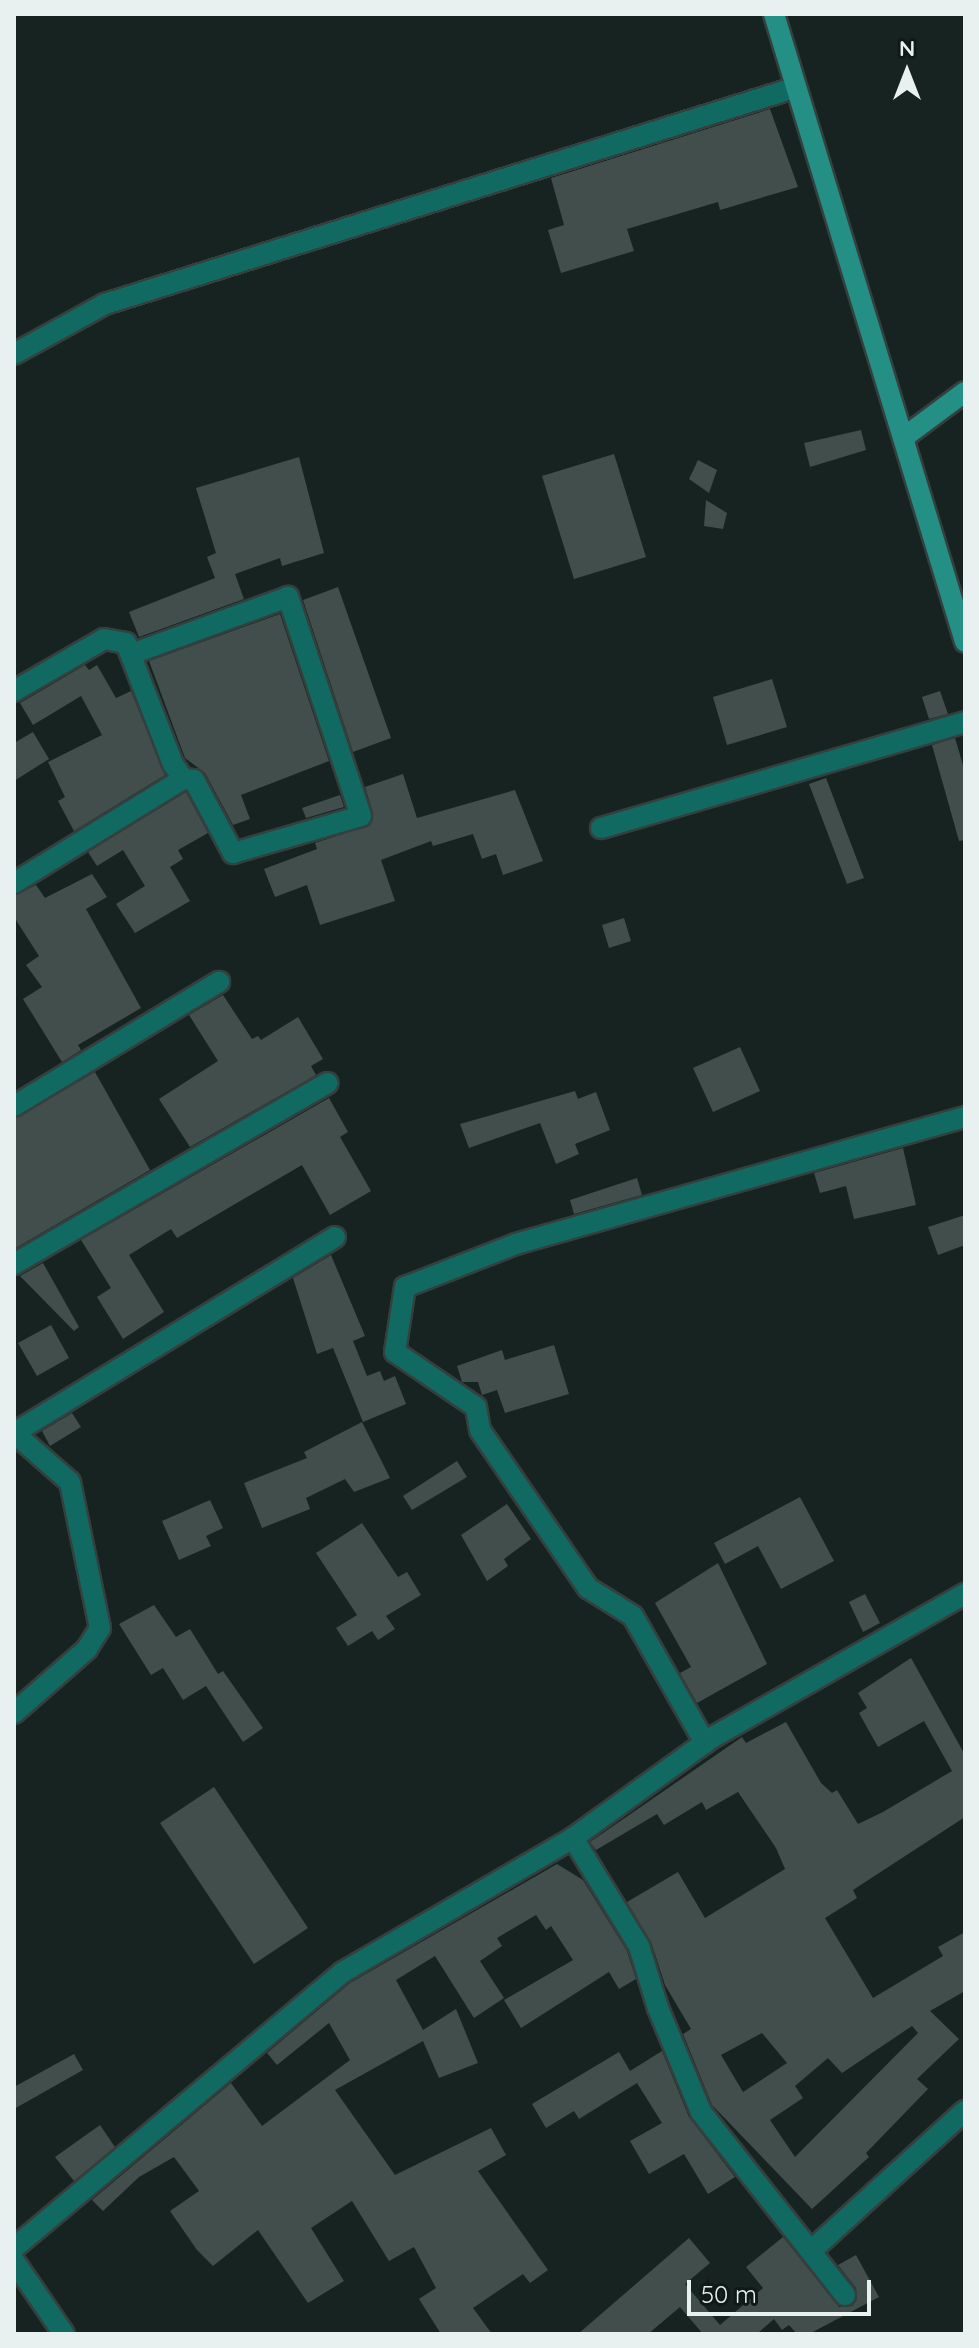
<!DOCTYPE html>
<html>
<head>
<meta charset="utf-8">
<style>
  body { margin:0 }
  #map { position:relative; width:979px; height:2348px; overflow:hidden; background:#172321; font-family:Quicksand,sans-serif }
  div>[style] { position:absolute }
  .building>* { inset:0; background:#414e4c }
  .roads { filter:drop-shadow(2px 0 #34403e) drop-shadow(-2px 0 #34403e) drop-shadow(0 2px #34403e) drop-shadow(0 -2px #34403e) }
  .street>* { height:20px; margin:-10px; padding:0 10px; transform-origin:10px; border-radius:10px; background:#116a61 }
  .secondary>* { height:20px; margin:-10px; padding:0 10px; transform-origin:10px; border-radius:10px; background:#238f85 }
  span { translate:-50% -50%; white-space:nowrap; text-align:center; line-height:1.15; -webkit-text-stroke:6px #0e1918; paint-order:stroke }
  .frame { position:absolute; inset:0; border:16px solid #e9f1f0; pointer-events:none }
  .north { position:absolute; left:867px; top:32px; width:80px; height:80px; -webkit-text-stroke:6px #0e1918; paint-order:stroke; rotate:0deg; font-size:22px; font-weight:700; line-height:32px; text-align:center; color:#e9f1f0 }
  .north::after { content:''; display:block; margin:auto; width:28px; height:36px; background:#e9f1f0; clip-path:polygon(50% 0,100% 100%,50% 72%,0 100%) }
  .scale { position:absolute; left:687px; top:2280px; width:184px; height:36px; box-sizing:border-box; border:4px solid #e9f1f0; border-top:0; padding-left:10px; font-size:24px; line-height:28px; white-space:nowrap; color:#e9f1f0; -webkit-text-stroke:6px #0e1918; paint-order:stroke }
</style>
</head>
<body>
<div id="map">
  <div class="building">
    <i style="clip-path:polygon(770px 109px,798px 187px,720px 210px,718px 202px,627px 229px,634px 251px,561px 273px,548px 230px,564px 225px,551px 178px)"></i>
    <i style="clip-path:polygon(861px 430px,866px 450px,810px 467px,804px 443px)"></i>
    <i style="clip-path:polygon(614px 454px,646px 557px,574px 579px,542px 476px)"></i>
    <i style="clip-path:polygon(299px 457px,324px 553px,282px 566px,280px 558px,235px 574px,244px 599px,139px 637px,129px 612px,215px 578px,207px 557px,216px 553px,196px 488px)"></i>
    <i style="clip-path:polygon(698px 460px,717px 470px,709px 493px,689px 479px)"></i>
    <i style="clip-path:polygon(706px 500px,727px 513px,723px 529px,704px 526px)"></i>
    <i style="clip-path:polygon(338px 587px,391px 738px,353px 752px,303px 600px)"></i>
    <i style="clip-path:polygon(280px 614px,329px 761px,241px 795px,250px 819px,233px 825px,205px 773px,185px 758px,149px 661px)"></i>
    <i style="clip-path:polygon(85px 665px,89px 670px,97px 665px,116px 698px,131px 691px,165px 775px,74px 831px,58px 801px,65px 797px,48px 762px,102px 735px,81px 696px,33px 725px,20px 703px)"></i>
    <i style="clip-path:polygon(772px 679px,787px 727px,727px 745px,713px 697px)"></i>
    <i style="clip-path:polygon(940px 691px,948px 714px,929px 719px,922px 697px)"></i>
    <i style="clip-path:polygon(33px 732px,49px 759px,14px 781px,14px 743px)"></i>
    <i style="clip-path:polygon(955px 738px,965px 772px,965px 840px,959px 841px,932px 745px)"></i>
    <i style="clip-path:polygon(403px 774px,417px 818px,515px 790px,543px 861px,503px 875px,496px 854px,482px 859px,473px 834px,433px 846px,431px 841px,381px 860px,395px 901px,320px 925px,307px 885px,275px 897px,264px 869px,317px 849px,315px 843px,370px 825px,373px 813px,365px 787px)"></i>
    <i style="clip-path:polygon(826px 778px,864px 878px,847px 884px,809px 784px)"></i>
    <i style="clip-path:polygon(186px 792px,208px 833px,178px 850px,183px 859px,170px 867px,190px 901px,135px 933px,116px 904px,145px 886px,123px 850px,97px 866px,88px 852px)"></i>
    <i style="clip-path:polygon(340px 795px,344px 807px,306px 818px,302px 808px)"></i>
    <i style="clip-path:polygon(92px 874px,107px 897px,86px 909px,141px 1008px,78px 1045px,81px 1050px,62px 1062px,23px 999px,42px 987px,26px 965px,39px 956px,14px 917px,14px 896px,36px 885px,45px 898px)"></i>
    <i style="clip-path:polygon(624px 918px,631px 941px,609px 948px,602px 925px)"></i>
    <i style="clip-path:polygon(223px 995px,252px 1039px,258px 1036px,261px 1040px,298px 1017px,323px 1059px,311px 1066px,316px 1075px,190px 1147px,159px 1099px,218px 1061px,189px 1015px)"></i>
    <i style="clip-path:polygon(740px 1047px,760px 1091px,713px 1112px,693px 1068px)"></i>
    <i style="clip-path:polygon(95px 1072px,150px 1170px,14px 1249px,14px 1119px)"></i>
    <i style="clip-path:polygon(575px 1091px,578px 1099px,596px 1092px,610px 1130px,575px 1144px,579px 1154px,556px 1164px,540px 1123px,469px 1148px,460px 1124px)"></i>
    <i style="clip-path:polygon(329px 1098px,348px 1132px,340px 1137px,371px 1191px,330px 1215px,302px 1165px,177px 1238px,171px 1229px,129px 1255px,164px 1312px,123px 1339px,97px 1297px,111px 1288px,81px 1240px)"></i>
    <i style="clip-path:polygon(903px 1148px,916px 1205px,854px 1219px,846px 1186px,820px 1193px,814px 1173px)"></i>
    <i style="clip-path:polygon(637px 1178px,642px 1195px,574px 1214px,570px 1200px)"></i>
    <i style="clip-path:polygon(965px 1215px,965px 1245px,938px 1255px,928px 1227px)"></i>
    <i style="clip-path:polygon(331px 1255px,365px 1336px,353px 1341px,367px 1376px,380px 1371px,384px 1381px,395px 1376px,406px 1404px,363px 1422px,333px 1348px,317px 1354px,293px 1278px)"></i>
    <i style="clip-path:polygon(43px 1263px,79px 1327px,74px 1331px,20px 1276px)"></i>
    <i style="clip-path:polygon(51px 1325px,69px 1358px,37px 1376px,18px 1343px)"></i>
    <i style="clip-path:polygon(554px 1345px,569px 1394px,505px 1413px,497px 1390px,482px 1395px,478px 1382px,462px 1382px,457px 1366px,502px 1350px,505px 1360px)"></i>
    <i style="clip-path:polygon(72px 1413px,81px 1427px,50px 1446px,42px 1431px)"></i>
    <i style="clip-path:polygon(362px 1422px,390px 1478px,354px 1492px,345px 1479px,306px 1498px,310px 1509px,262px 1528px,244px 1483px,307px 1458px,304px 1452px)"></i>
    <i style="clip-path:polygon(457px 1461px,467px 1477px,412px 1510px,403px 1496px)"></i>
    <i style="clip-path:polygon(800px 1497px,834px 1561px,781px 1589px,758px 1546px,725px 1564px,714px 1543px)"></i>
    <i style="clip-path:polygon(210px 1500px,223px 1528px,206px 1536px,211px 1546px,179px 1560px,162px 1521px)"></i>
    <i style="clip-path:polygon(507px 1504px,531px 1539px,504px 1559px,508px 1566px,487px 1581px,461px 1535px)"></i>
    <i style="clip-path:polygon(362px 1523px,398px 1577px,407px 1572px,421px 1595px,386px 1616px,395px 1629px,378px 1640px,372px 1631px,348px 1646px,336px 1628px,357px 1615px,316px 1553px)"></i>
    <i style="clip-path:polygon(718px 1563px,767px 1664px,697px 1703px,680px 1673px,691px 1667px,655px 1603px)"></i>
    <i style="clip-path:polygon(865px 1594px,880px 1623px,863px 1632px,849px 1602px)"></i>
    <i style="clip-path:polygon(154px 1605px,176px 1637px,190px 1629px,218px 1674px,223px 1671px,263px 1728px,243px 1742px,206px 1686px,183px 1700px,163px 1668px,151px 1675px,119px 1624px)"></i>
    <i style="clip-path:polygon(evenodd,911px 1658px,965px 1755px,965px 1817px,853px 1890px,857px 1898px,825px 1918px,873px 1998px,943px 1956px,938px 1947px,965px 1932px,965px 1991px,930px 2011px,959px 2039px,917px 2079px,928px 2089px,866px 2153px,869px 2157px,812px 2209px,712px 2105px,683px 2034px,691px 2029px,665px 1985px,651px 1942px,627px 1902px,678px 1872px,705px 1918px,785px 1869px,776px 1848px,738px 1792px,706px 1810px,702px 1802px,664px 1825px,657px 1814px,596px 1850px,590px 1842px,742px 1737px,746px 1743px,786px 1722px,821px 1783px,832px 1793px,837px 1790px,858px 1824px,883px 1812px,952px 1771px,924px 1721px,878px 1747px,859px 1713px,867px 1708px,858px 1693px,911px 1658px,912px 2026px,918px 2033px,795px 2157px,770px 2120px,803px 2098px,795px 2086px,828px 2058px,842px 2073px,912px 2026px,911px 1658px,762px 2033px,787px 2063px,743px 2092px,721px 2055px,762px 2033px)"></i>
    <i style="clip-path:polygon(214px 1787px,308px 1928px,254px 1964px,160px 1823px)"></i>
    <i style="clip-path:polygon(557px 1864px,583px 1880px,627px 1951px,636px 1979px,619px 1989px,609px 1972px,521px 2028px,504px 2000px,573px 1960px,551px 1926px,546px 1930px,536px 1915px,497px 1938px,502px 1946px,480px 1961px,504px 1998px,474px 2018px,435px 1956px,396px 1980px,423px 2030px,456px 2009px,478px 2063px,439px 2078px,423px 2041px,335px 2090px,395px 2175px,491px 2128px,506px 2155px,478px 2171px,548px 2270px,530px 2283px,523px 2274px,473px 2308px,492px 2334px,441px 2334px,419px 2299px,436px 2288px,414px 2247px,389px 2261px,352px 2201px,311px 2228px,344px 2281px,308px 2303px,258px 2230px,213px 2266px,197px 2250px,170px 2211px,199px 2191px,174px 2157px,139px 2177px,103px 2211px,92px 2200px,231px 2083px,262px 2126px,350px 2060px,329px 2023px,277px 2065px,267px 2053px,350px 1983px)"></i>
    <i style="clip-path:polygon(662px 2051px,689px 2117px,735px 2177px,708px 2194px,684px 2154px,649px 2174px,630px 2141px,662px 2123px,637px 2083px,579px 2119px,574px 2111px,546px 2128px,532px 2104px,619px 2052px,630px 2071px)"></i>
    <i style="clip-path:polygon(74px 2054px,83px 2070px,14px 2109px,14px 2087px)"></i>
    <i style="clip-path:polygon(100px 2125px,115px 2147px,74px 2181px,55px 2157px)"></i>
    <i style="clip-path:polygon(783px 2237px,839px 2307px,852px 2306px,857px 2299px,856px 2288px,838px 2265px,856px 2255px,879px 2297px,809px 2334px,797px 2334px,789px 2325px,782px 2330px,774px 2319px,757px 2334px,703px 2334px,680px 2307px,648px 2334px,578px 2334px,689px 2238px,710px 2263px,685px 2284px,720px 2325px,763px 2288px,746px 2267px)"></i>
  </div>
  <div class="roads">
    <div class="street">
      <i style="left:14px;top:354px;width:104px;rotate:-28.8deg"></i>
      <i style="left:105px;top:304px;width:722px;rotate:-17.41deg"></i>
      <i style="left:14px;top:691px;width:104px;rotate:-30deg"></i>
      <i style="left:104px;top:639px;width:22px;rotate:10deg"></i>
      <i style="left:126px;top:643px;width:130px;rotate:68.8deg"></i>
      <i style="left:173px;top:764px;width:18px;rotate:56deg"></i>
      <i style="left:183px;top:779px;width:11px;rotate:5deg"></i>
      <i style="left:194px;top:780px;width:83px;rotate:61.9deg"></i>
      <i style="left:233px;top:853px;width:133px;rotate:-16.1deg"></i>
      <i style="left:361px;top:816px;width:231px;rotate:-108.4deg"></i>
      <i style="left:288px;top:597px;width:167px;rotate:160deg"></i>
      <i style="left:601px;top:828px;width:379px;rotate:-16.2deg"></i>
      <i style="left:14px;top:883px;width:198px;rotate:-31.6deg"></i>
      <i style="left:14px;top:1106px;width:240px;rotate:-31.2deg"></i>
      <i style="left:14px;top:1264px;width:362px;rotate:-30deg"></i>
      <i style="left:14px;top:1433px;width:376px;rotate:-31.4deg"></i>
      <i style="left:14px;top:1433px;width:74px;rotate:41.2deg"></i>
      <i style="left:70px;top:1482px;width:149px;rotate:78.4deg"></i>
      <i style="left:100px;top:1628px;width:25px;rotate:122deg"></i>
      <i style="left:87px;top:1649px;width:97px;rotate:138.8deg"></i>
      <i style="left:705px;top:1743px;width:146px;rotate:-119.6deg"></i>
      <i style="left:633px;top:1616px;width:53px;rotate:-148.1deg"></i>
      <i style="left:588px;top:1588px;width:191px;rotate:-124.4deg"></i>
      <i style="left:480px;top:1430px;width:23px;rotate:-100deg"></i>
      <i style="left:476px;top:1407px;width:98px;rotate:-145.8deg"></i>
      <i style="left:395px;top:1352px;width:66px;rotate:-81.3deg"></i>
      <i style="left:405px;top:1287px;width:119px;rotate:-21.2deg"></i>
      <i style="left:516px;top:1244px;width:467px;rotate:-15.8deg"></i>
      <i style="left:573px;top:1838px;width:127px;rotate:58.6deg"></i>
      <i style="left:639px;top:1946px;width:65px;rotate:73deg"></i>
      <i style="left:658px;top:2008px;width:113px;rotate:67.5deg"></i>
      <i style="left:701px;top:2112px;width:233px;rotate:51.8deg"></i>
      <i style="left:14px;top:2248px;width:429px;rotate:-40deg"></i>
      <i style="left:343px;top:1972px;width:266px;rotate:-30.2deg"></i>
      <i style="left:573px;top:1838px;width:173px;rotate:-35.8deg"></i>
      <i style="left:713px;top:1737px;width:290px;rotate:-29.6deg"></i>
      <i style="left:812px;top:2250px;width:207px;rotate:-42.3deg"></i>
      <i style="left:14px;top:2261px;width:88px;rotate:55.6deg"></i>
    </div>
    <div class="secondary">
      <i style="left:774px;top:14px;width:656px;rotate:73.08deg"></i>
      <i style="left:903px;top:438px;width:77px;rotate:-36.6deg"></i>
    </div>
  </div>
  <div class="frame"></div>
  <div class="north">N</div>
  <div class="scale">50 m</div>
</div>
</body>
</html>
